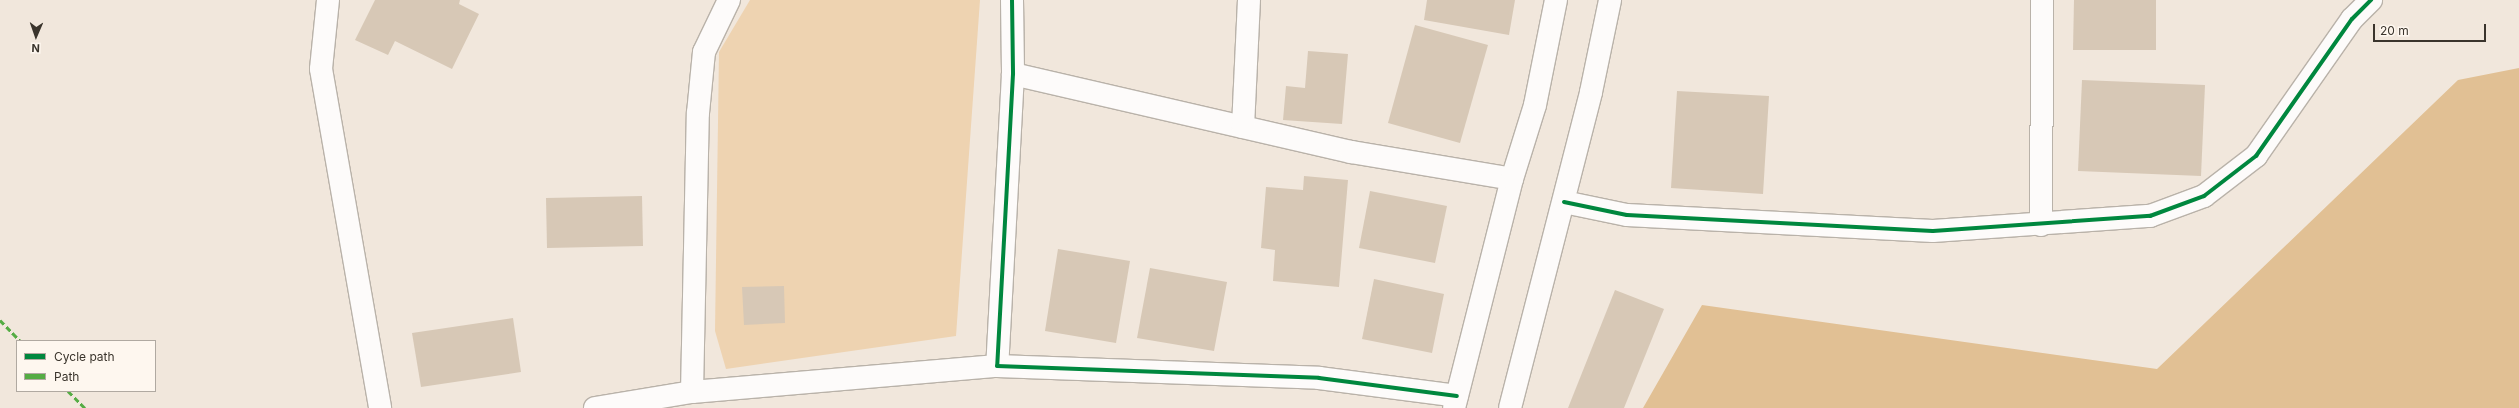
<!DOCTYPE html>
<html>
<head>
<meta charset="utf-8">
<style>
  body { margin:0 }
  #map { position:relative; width:2519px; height:408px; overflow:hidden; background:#f1e7dc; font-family:Inter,sans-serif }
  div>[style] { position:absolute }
  .green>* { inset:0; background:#eed3b1 }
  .forest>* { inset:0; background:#e1c094 }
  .building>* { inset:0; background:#d7c8b6 }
  .roads { filter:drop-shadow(1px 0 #b9b2a9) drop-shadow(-1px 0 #b9b2a9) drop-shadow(0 1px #b9b2a9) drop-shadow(0 -1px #b9b2a9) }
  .minor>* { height:22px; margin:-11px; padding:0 11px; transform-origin:11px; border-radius:11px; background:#fdfbfa }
  .quiet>* { height:3px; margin-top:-1.5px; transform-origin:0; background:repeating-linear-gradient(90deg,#55ac44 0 6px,transparent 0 9px) }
  .cycleway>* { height:4px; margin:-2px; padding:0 2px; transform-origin:2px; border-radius:2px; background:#00873e }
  span { translate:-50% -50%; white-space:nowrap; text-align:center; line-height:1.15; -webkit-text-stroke:4px #fef7ef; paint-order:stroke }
  .legend { position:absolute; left:16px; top:340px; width:140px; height:52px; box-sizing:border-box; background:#fef7ef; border:1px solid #b0a9a1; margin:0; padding:5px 7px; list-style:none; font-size:12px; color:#3a342c }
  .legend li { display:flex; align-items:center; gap:8px; height:20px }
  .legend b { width:20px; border:1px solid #b0a9a1 }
  .north { position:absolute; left:16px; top:16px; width:40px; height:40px; -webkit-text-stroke:3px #fef7ef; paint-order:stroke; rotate:182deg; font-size:11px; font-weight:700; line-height:16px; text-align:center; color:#3a342c }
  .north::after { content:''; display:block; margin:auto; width:14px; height:18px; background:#3a342c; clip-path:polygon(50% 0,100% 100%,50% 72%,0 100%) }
  .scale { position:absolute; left:2373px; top:24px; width:113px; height:18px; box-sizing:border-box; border:2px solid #3a342c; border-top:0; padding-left:5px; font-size:12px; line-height:14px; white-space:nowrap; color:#3a342c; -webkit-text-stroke:3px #fef7ef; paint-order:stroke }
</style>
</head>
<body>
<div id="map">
  <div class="green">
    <i style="clip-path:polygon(750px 0,980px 0,956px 336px,726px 369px,715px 331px,719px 52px)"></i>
  </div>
  <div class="forest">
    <i style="clip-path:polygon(2519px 68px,2519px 408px,1643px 408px,1702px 305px,2157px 369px,2458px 80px)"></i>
  </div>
  <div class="building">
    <i style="clip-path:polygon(375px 0,460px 0,459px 4px,479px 14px,452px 69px,395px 41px,388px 55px,355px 40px)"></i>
    <i style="clip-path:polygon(1427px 0,1515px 0,1509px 35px,1424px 20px)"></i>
    <i style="clip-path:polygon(2074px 0,2156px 0,2156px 50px,2073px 50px)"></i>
    <i style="clip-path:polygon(1415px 25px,1488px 45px,1460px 143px,1388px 123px)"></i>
    <i style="clip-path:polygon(1308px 51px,1348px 54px,1342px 124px,1283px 120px,1286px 86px,1305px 88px)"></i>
    <i style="clip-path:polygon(2082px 80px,2205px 85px,2201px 176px,2078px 171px)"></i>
    <i style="clip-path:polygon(1677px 91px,1769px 96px,1763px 194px,1671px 188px)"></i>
    <i style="clip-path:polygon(1304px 176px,1348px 180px,1339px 287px,1273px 281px,1275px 250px,1261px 248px,1266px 187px,1303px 190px)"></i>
    <i style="clip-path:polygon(1370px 191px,1447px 206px,1435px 263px,1359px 248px)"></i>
    <i style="clip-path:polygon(642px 196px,643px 246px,547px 248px,546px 198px)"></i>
    <i style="clip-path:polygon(1058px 249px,1130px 261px,1116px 343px,1045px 331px)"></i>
    <i style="clip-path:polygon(1150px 268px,1227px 282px,1214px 351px,1137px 338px)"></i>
    <i style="clip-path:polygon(1374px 279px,1444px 294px,1432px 353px,1362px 339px)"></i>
    <i style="clip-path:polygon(784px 286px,785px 323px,744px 325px,742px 287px)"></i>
    <i style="clip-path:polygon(1615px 290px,1664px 309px,1624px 408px,1568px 408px)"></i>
    <i style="clip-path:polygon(513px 318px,521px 372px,421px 387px,412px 333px)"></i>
  </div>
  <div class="roads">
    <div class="minor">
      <i style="left:328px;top:0;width:69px;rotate:95.8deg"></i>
      <i style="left:321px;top:69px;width:344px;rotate:80.1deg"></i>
      <i style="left:1012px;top:0;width:74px;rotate:89.2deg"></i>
      <i style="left:1013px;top:74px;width:292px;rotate:93.1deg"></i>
      <i style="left:997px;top:366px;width:322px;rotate:2.1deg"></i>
      <i style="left:1319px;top:378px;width:139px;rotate:7.4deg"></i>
      <i style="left:1013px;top:74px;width:347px;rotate:13deg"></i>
      <i style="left:1351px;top:152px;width:163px;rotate:9.5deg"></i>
      <i style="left:1243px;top:127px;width:127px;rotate:-87.3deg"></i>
      <i style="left:1564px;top:202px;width:64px;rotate:11.7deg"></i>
      <i style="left:1627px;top:215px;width:306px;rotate:3deg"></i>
      <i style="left:1933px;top:231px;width:218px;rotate:-4deg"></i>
      <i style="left:2150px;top:216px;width:58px;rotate:-20.3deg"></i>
      <i style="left:2204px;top:196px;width:66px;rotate:-37.6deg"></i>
      <i style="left:2256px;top:156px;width:167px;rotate:-55deg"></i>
      <i style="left:2352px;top:19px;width:27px;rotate:-45deg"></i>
      <i style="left:2041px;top:225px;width:225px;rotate:-89.7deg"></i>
      <i style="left:692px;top:392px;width:279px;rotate:-88.8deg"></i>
      <i style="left:698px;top:113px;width:61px;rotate:-84.4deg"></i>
      <i style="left:704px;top:52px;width:58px;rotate:-64.3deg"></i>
      <i style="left:595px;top:408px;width:98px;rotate:-9.4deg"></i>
      <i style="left:692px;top:392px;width:306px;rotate:-4.9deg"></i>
      <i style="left:1454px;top:408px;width:236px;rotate:-75.8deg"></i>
      <i style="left:1512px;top:179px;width:77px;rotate:-72.7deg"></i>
      <i style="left:1535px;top:105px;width:107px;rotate:-78.7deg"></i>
      <i style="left:1510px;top:408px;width:326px;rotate:-75.6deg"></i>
      <i style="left:1591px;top:92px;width:94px;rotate:-78.3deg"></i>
    </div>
  </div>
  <div class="quiet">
    <i style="left:0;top:320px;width:29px;rotate:46deg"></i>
    <i style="left:68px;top:391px;width:24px;rotate:45deg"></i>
  </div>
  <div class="cycleway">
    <i style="left:1012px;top:0;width:74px;rotate:89.2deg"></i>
    <i style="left:1013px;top:74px;width:292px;rotate:93.1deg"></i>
    <i style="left:997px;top:366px;width:322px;rotate:2.1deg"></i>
    <i style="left:1319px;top:378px;width:139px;rotate:7.4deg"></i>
    <i style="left:1564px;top:202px;width:64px;rotate:11.7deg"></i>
    <i style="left:1627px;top:215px;width:306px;rotate:3deg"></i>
    <i style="left:1933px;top:231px;width:218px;rotate:-4deg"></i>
    <i style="left:2150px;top:216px;width:58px;rotate:-20.3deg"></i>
    <i style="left:2204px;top:196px;width:66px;rotate:-37.6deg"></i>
    <i style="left:2256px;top:156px;width:167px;rotate:-55deg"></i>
    <i style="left:2352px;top:19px;width:27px;rotate:-45deg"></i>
  </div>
  <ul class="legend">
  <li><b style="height:5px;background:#00873e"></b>Cycle path</li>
  <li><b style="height:5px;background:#55ac44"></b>Path</li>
  </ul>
  <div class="north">N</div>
  <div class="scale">20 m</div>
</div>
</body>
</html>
